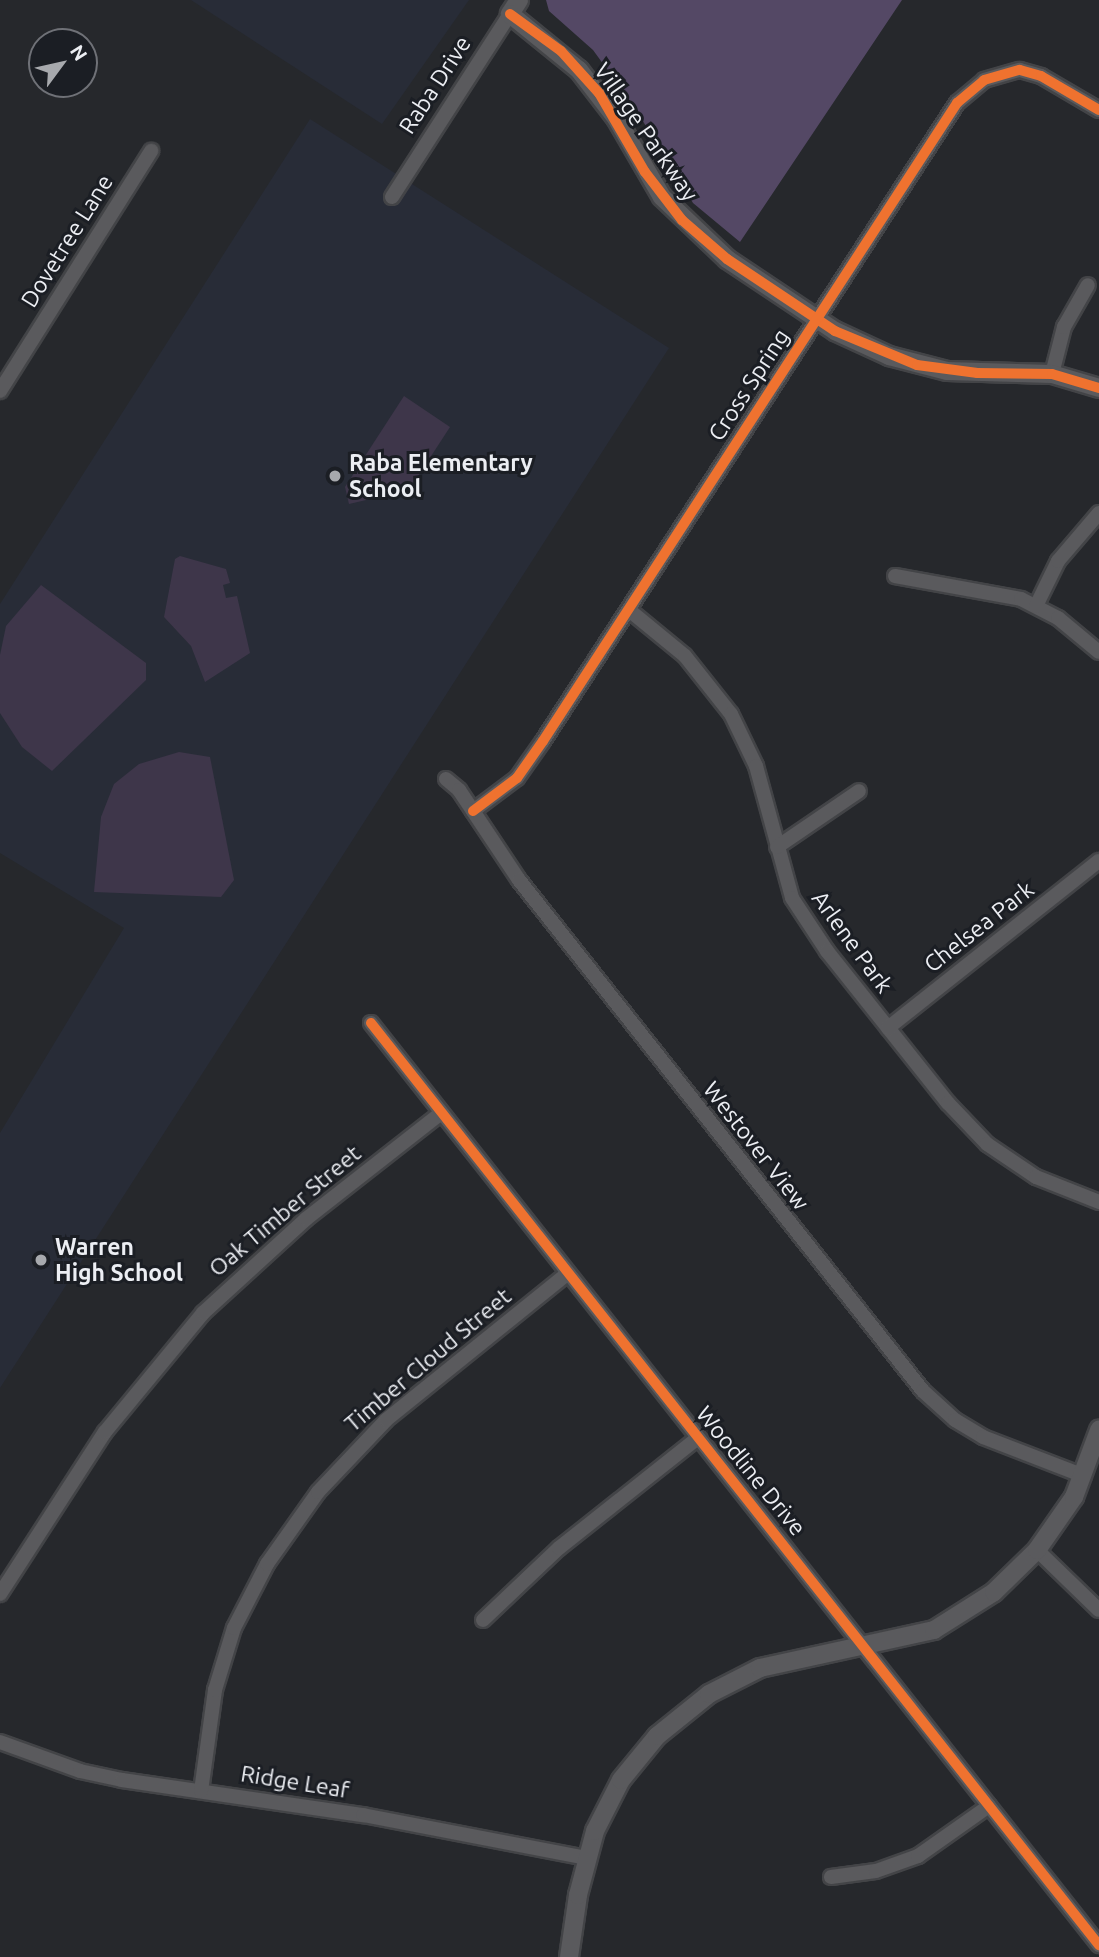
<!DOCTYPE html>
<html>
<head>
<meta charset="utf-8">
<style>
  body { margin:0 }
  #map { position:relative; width:1099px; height:1957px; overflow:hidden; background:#26282c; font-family:Ubuntu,sans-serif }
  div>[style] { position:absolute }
  .built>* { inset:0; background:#282c37 }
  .green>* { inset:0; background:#3e364a }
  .forest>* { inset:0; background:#544865 }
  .roads { filter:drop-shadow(2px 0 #434447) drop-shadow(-2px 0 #434447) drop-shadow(0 2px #434447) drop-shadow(0 -2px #434447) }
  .minor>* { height:14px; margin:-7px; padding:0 7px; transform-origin:7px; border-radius:7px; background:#5a5a5d }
  .tertiary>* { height:18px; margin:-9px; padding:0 9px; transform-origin:9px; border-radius:9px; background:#5a5a5d }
  .cycleway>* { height:10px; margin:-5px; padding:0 5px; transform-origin:5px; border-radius:5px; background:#ef722f }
  .dots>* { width:19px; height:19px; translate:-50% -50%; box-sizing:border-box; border:4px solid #1b1e24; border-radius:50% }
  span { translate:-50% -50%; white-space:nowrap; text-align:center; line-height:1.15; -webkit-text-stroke:6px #1b1e24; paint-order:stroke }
  .street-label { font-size:23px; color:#eceef3 }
  .poi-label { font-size:23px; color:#eceef3; font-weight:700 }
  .left { translate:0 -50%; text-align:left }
  .north { position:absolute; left:28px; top:28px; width:70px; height:70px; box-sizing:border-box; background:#1b1e24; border:2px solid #6f7177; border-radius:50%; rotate:57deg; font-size:19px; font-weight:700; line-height:28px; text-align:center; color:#eceef3 }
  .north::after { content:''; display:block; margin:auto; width:24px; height:32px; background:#a7a9ad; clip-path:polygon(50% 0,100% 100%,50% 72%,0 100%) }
</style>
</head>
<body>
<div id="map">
  <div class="built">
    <i style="clip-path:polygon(191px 0,469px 0,382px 124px)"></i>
    <i style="clip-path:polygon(310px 119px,669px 348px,0 1388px,0 1133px,124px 928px,0 853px,0 604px)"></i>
  </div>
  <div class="green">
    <i style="clip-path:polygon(404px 396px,450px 427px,409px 490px,349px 504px,345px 487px)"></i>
    <i style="clip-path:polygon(180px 556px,226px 569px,230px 583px,223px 585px,226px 598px,237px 596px,250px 653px,205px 682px,191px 646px,164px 617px,175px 559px)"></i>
    <i style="clip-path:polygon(41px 585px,146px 663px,146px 680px,52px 771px,22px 747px,0 713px,0 655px,6px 626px)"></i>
    <i style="clip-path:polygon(179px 752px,210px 757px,234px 880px,221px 897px,94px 892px,101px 817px,114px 784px,139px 764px)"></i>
  </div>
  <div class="forest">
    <i style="clip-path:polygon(546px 0,902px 0,740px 242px,693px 203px,633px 105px,593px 50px,549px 11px)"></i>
  </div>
  <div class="roads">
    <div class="minor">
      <i style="left:392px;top:197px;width:218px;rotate:-57.2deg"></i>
      <i style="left:1052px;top:374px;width:49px;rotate:-75.7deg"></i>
      <i style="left:1064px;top:327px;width:48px;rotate:-60.3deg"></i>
      <i style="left:0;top:391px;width:284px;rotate:-57.8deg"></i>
      <i style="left:895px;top:576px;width:128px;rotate:10.3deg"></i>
      <i style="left:1021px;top:599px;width:42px;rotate:27.2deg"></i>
      <i style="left:1058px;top:618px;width:53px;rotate:39.7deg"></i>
      <i style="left:1036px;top:606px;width:50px;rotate:-63.9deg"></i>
      <i style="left:1058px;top:561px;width:63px;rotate:-49.5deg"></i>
      <i style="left:629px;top:610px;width:72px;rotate:39.4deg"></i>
      <i style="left:685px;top:656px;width:74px;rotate:51.6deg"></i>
      <i style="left:731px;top:714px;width:58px;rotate:64.3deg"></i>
      <i style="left:756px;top:766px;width:137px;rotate:74.7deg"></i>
      <i style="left:792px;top:898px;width:64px;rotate:56.6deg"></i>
      <i style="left:827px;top:951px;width:194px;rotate:51.5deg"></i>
      <i style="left:948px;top:1103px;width:57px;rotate:46.4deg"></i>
      <i style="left:987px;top:1144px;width:59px;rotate:34deg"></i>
      <i style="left:1036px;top:1177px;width:68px;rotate:21.6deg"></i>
      <i style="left:446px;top:779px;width:17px;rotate:40deg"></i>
      <i style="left:459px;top:790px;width:108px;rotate:56.3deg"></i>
      <i style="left:519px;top:880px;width:651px;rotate:51.67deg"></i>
      <i style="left:923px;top:1391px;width:43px;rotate:42.2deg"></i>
      <i style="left:955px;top:1420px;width:33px;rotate:31deg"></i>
      <i style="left:983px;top:1437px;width:108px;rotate:21.1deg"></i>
      <i style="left:473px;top:811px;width:55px;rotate:-36.9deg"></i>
      <i style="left:517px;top:778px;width:45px;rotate:-54.9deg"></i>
      <i style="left:543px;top:741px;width:761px;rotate:-57.02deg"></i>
      <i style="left:957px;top:103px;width:35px;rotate:-40deg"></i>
      <i style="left:984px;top:80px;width:37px;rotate:-16deg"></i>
      <i style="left:1020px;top:70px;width:22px;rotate:16deg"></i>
      <i style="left:1041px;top:76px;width:67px;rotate:30.4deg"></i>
      <i style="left:777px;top:847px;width:99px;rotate:-34.3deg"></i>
      <i style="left:371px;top:1023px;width:1175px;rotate:51.71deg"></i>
      <i style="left:888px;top:1028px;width:269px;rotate:-38.4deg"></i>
      <i style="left:1037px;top:1550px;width:86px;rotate:44.1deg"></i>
      <i style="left:0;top:1594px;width:193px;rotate:-57.1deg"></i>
      <i style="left:105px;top:1432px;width:154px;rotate:-50.5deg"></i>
      <i style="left:203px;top:1313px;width:139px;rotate:-42.4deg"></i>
      <i style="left:306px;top:1219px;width:172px;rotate:-38.1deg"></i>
      <i style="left:483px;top:1620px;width:105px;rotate:-43.5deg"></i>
      <i style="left:559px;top:1548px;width:177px;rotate:-38.4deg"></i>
      <i style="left:0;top:1742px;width:85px;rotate:19.9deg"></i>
      <i style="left:80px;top:1771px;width:43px;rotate:12.1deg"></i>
      <i style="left:122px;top:1780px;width:244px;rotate:8.3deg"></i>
      <i style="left:363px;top:1815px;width:227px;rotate:10.9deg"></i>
      <i style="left:201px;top:1791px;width:102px;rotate:-82.1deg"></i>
      <i style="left:215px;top:1690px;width:65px;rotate:-73deg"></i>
      <i style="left:234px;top:1628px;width:72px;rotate:-62.7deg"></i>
      <i style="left:267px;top:1564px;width:88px;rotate:-54.7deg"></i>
      <i style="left:318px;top:1492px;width:99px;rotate:-46.6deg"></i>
      <i style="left:386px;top:1420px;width:233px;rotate:-38.9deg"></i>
      <i style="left:831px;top:1877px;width:45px;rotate:-7.6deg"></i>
      <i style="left:876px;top:1871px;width:45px;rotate:-19.7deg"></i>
      <i style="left:918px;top:1856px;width:87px;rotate:-35.2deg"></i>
    </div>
    <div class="tertiary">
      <i style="left:519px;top:0;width:17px;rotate:123deg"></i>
      <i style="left:510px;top:14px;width:89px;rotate:39.1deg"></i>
      <i style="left:579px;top:70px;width:61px;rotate:52.4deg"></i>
      <i style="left:616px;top:118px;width:91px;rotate:59.8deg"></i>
      <i style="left:662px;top:197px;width:90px;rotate:43.6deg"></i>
      <i style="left:727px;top:259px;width:130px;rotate:33.7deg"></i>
      <i style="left:835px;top:331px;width:60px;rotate:24.8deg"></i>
      <i style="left:889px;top:356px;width:60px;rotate:14.5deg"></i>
      <i style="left:947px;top:371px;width:105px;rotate:1.6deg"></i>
      <i style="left:1052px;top:374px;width:49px;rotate:16.6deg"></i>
      <i style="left:569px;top:1957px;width:63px;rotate:-81.7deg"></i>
      <i style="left:578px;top:1895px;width:66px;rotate:-75.1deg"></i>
      <i style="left:595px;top:1831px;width:57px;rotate:-63deg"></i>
      <i style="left:621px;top:1780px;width:57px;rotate:-50.7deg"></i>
      <i style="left:657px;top:1736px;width:67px;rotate:-38.9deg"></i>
      <i style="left:709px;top:1694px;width:57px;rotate:-27deg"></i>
      <i style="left:760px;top:1668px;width:178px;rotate:-12.3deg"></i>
      <i style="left:934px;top:1630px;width:71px;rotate:-32.3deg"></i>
      <i style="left:994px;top:1592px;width:60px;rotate:-44.3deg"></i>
      <i style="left:1037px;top:1550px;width:65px;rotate:-55.1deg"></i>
      <i style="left:1074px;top:1497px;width:72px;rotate:-69.5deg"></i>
    </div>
  </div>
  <div class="cycleway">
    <i style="left:510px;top:14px;width:63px;rotate:36deg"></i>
    <i style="left:561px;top:51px;width:57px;rotate:47.9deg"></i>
    <i style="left:599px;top:93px;width:91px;rotate:59.8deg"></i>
    <i style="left:645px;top:172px;width:61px;rotate:52.4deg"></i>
    <i style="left:682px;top:220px;width:60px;rotate:40.9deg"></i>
    <i style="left:727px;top:259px;width:130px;rotate:33.7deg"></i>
    <i style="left:835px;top:331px;width:89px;rotate:22.5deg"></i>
    <i style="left:917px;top:365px;width:61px;rotate:7.6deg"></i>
    <i style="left:977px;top:373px;width:75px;rotate:0.8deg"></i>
    <i style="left:1052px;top:374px;width:49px;rotate:16.6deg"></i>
    <i style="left:473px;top:811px;width:55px;rotate:-36.9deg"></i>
    <i style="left:517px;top:778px;width:45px;rotate:-54.9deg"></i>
    <i style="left:543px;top:741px;width:761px;rotate:-57.02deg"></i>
    <i style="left:957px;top:103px;width:35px;rotate:-40deg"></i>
    <i style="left:984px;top:80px;width:37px;rotate:-16deg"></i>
    <i style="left:1020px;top:70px;width:22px;rotate:16deg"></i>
    <i style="left:1041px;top:76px;width:67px;rotate:30.4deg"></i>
    <i style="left:371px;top:1023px;width:1175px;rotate:51.71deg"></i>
  </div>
  <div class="dots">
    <i style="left:335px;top:476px;background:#a7a9ad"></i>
    <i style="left:41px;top:1260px;background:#a7a9ad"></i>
  </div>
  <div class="street-label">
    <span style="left:435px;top:85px;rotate:-57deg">Raba Drive</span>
    <span style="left:646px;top:132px;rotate:55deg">Village Parkway</span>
    <span style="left:67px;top:241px;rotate:-58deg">Dovetree Lane</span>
    <span style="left:749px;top:385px;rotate:-57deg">Cross Spring</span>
    <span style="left:979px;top:927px;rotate:-38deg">Chelsea Park</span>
    <span style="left:852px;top:942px;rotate:54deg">Arlene Park</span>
    <span style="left:756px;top:1146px;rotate:52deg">Westover View</span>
    <span style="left:285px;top:1211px;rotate:-40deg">Oak Timber Street</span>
    <span style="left:428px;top:1360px;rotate:-40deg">Timber Cloud Street</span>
    <span style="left:751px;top:1471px;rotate:51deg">Woodline Drive</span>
    <span style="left:295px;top:1782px;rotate:9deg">Ridge Leaf</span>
  </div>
  <div class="poi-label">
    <span class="left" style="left:349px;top:476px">Raba Elementary<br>School</span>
    <span class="left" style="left:55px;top:1260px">Warren<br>High School</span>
  </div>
  <div class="north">N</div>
</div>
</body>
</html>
